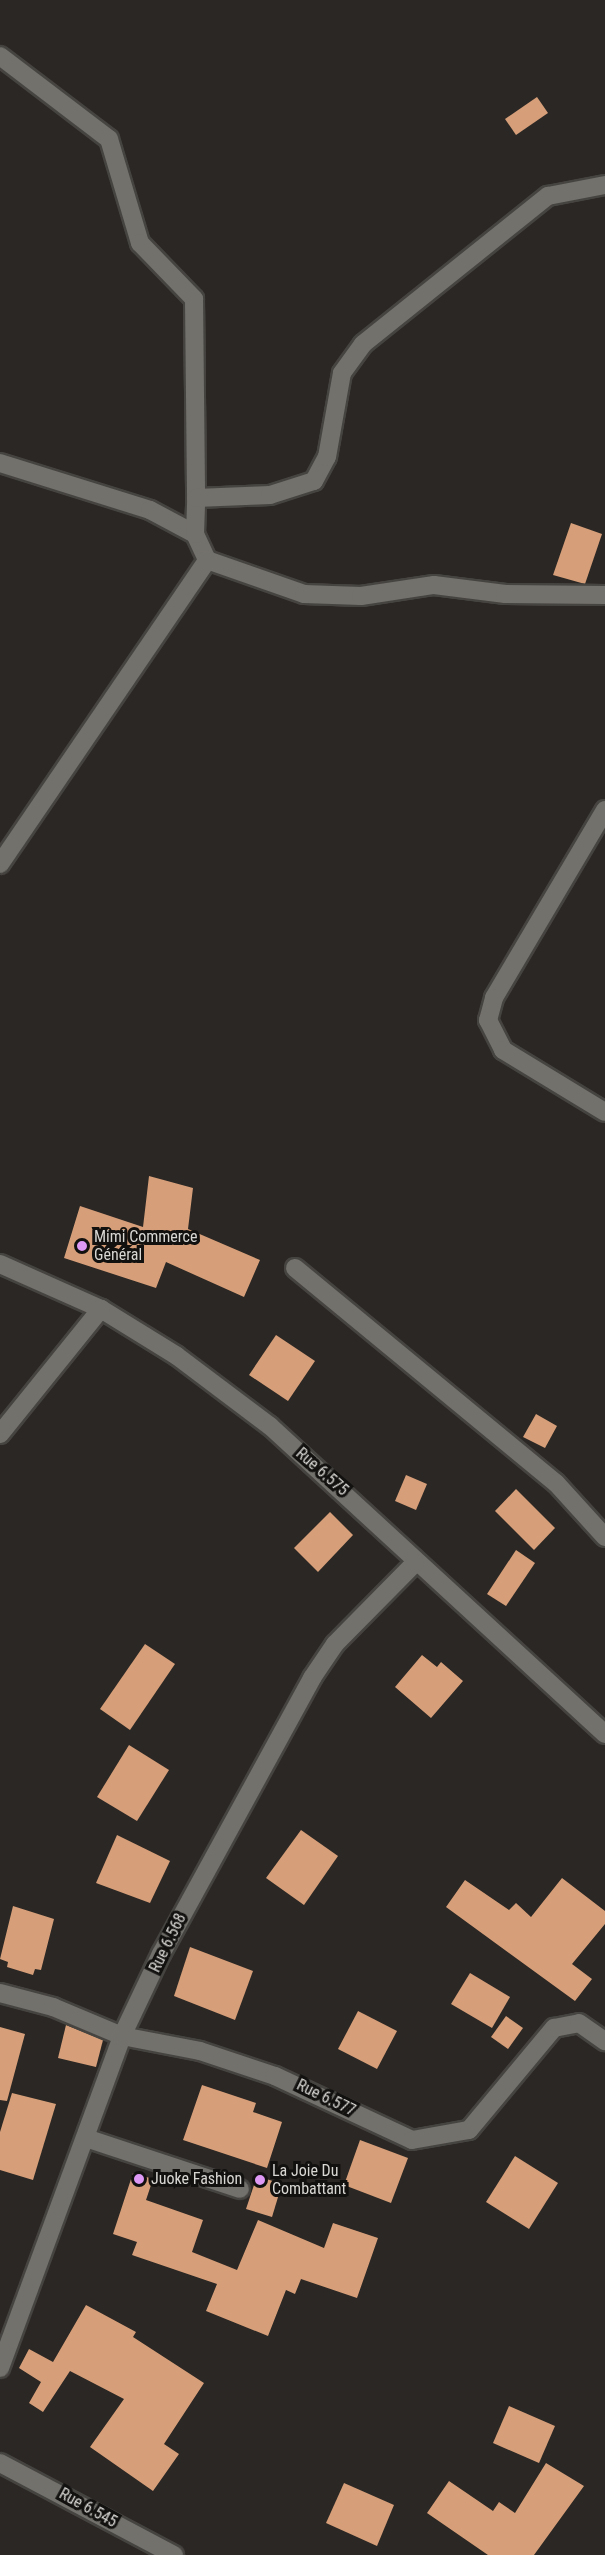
<!DOCTYPE html>
<html>
<head>
<meta charset="utf-8">
<style>
  body { margin:0 }
  #map { position:relative; width:605px; height:2555px; overflow:hidden; background:#2a2724; font-family:"Roboto Condensed",sans-serif }
  div>[style] { position:absolute }
  .building>* { inset:0; background:#d79f79 }
  .roads { filter:drop-shadow(2px 0 #464441) drop-shadow(-2px 0 #464441) drop-shadow(0 2px #464441) drop-shadow(0 -2px #464441) }
  .street>* { height:18px; margin:-9px; padding:0 9px; transform-origin:9px; border-radius:9px; background:#73716c }
  .secondary>* { height:18px; margin:-9px; padding:0 9px; transform-origin:9px; border-radius:9px; background:#73716c }
  .dots>* { width:16px; height:16px; translate:-50% -50%; box-sizing:border-box; border:3px solid #12110f; border-radius:50% }
  span { translate:-50% -50%; white-space:nowrap; text-align:center; line-height:1.15; -webkit-text-stroke:6px #12110f; paint-order:stroke }
  .poi-label { font-size:16px; color:#d9d7d4 }
  .left { translate:0 -50%; text-align:left }
  .street-label { font-size:16px; color:#d9d7d4 }
</style>
</head>
<body>
<div id="map">
  <div class="building">
    <i style="clip-path:polygon(537px 97px,548px 113px,516px 135px,505px 119px)"></i>
    <i style="clip-path:polygon(571px 523px,602px 534px,585px 584px,553px 575px)"></i>
    <i style="clip-path:polygon(149px 1176px,193px 1188px,188px 1229px,260px 1260px,244px 1297px,166px 1262px,156px 1288px,64px 1258px,80px 1206px,143px 1227px)"></i>
    <i style="clip-path:polygon(276px 1335px,315px 1361px,288px 1401px,249px 1375px)"></i>
    <i style="clip-path:polygon(536px 1414px,557px 1426px,545px 1448px,523px 1437px)"></i>
    <i style="clip-path:polygon(406px 1475px,427px 1484px,416px 1510px,395px 1501px)"></i>
    <i style="clip-path:polygon(516px 1489px,555px 1528px,534px 1550px,495px 1511px)"></i>
    <i style="clip-path:polygon(330px 1512px,353px 1535px,318px 1572px,294px 1548px)"></i>
    <i style="clip-path:polygon(516px 1550px,535px 1563px,506px 1606px,487px 1594px)"></i>
    <i style="clip-path:polygon(145px 1644px,175px 1664px,130px 1730px,100px 1709px)"></i>
    <i style="clip-path:polygon(422px 1655px,437px 1667px,441px 1662px,463px 1681px,431px 1718px,395px 1687px)"></i>
    <i style="clip-path:polygon(129px 1745px,169px 1770px,137px 1821px,97px 1797px)"></i>
    <i style="clip-path:polygon(301px 1830px,338px 1856px,304px 1905px,266px 1878px)"></i>
    <i style="clip-path:polygon(117px 1835px,170px 1861px,150px 1903px,96px 1883px)"></i>
    <i style="clip-path:polygon(562px 1878px,605px 1911px,605px 1924px,572px 1964px,592px 1979px,575px 2001px,446px 1907px,465px 1880px,509px 1910px,516px 1903px,531px 1917px)"></i>
    <i style="clip-path:polygon(13px 1906px,54px 1919px,41px 1970px,35px 1969px,33px 1975px,7px 1967px,8px 1962px,0 1959px)"></i>
    <i style="clip-path:polygon(190px 1947px,253px 1971px,235px 2020px,174px 1996px)"></i>
    <i style="clip-path:polygon(470px 1973px,510px 1997px,492px 2028px,451px 2004px)"></i>
    <i style="clip-path:polygon(358px 2011px,397px 2031px,377px 2069px,338px 2049px)"></i>
    <i style="clip-path:polygon(506px 2016px,523px 2028px,508px 2049px,491px 2037px)"></i>
    <i style="clip-path:polygon(66px 2025px,103px 2040px,96px 2067px,58px 2058px)"></i>
    <i style="clip-path:polygon(0 2027px,25px 2034px,7px 2101px,0 2100px)"></i>
    <i style="clip-path:polygon(202px 2085px,256px 2103px,253px 2112px,282px 2122px,267px 2168px,183px 2140px)"></i>
    <i style="clip-path:polygon(12px 2093px,56px 2104px,33px 2180px,0 2170px,0 2132px)"></i>
    <i style="clip-path:polygon(360px 2140px,408px 2158px,391px 2203px,344px 2185px)"></i>
    <i style="clip-path:polygon(515px 2156px,558px 2183px,529px 2229px,486px 2202px)"></i>
    <i style="clip-path:polygon(133px 2173px,153px 2179px,146px 2200px,203px 2220px,192px 2252px,237px 2270px,258px 2220px,324px 2248px,333px 2223px,378px 2238px,357px 2298px,301px 2279px,295px 2294px,286px 2290px,268px 2336px,206px 2311px,217px 2284px,132px 2255px,137px 2242px,113px 2234px)"></i>
    <i style="clip-path:polygon(257px 2176px,282px 2184px,272px 2217px,246px 2209px)"></i>
    <i style="clip-path:polygon(86px 2305px,136px 2332px,133px 2337px,204px 2383px,164px 2444px,179px 2454px,153px 2491px,90px 2447px,124px 2399px,70px 2371px,43px 2412px,29px 2403px,41px 2382px,19px 2368px,29px 2349px,53px 2362px)"></i>
    <i style="clip-path:polygon(509px 2406px,555px 2426px,539px 2463px,493px 2443px)"></i>
    <i style="clip-path:polygon(546px 2463px,584px 2486px,534px 2555px,488px 2555px,427px 2513px,449px 2481px,493px 2511px,499px 2502px,515px 2513px)"></i>
    <i style="clip-path:polygon(344px 2483px,394px 2505px,377px 2546px,326px 2523px)"></i>
  </div>
  <div class="roads">
    <div class="street">
      <i style="left:0;top:56px;width:137px;rotate:37.3deg"></i>
      <i style="left:109px;top:139px;width:109px;rotate:73.4deg"></i>
      <i style="left:140px;top:243px;width:78px;rotate:46deg"></i>
      <i style="left:194px;top:299px;width:199px;rotate:89.4deg"></i>
      <i style="left:0;top:463px;width:157px;rotate:17.4deg"></i>
      <i style="left:150px;top:510px;width:51px;rotate:28.1deg"></i>
      <i style="left:195px;top:534px;width:29px;rotate:65deg"></i>
      <i style="left:207px;top:560px;width:103px;rotate:19.3deg"></i>
      <i style="left:304px;top:594px;width:57px;rotate:2deg"></i>
      <i style="left:361px;top:596px;width:74px;rotate:-8.6deg"></i>
      <i style="left:434px;top:585px;width:72px;rotate:7.2deg"></i>
      <i style="left:505px;top:594px;width:100px;rotate:0.6deg"></i>
      <i style="left:195px;top:534px;width:36px;rotate:-88deg"></i>
      <i style="left:196px;top:498px;width:74px;rotate:-2.3deg"></i>
      <i style="left:270px;top:495px;width:46px;rotate:-17.7deg"></i>
      <i style="left:314px;top:481px;width:27px;rotate:-62deg"></i>
      <i style="left:327px;top:457px;width:85px;rotate:-79.9deg"></i>
      <i style="left:342px;top:373px;width:36px;rotate:-54deg"></i>
      <i style="left:363px;top:344px;width:237px;rotate:-38.7deg"></i>
      <i style="left:548px;top:196px;width:58px;rotate:-10.9deg"></i>
      <i style="left:605px;top:810px;width:218px;rotate:120.6deg"></i>
      <i style="left:494px;top:998px;width:23px;rotate:105deg"></i>
      <i style="left:488px;top:1020px;width:34px;rotate:63deg"></i>
      <i style="left:503px;top:1050px;width:119px;rotate:31.3deg"></i>
      <i style="left:0;top:864px;width:368px;rotate:-55.7deg"></i>
      <i style="left:0;top:1264px;width:111px;rotate:24deg"></i>
      <i style="left:101px;top:1309px;width:89px;rotate:31.7deg"></i>
      <i style="left:177px;top:1356px;width:116px;rotate:37deg"></i>
      <i style="left:270px;top:1426px;width:455px;rotate:42.6deg"></i>
      <i style="left:295px;top:1268px;width:338px;rotate:39.5deg"></i>
      <i style="left:556px;top:1483px;width:73px;rotate:47.8deg"></i>
      <i style="left:0;top:1434px;width:161px;rotate:-51.1deg"></i>
      <i style="left:0;top:1993px;width:55px;rotate:14.8deg"></i>
      <i style="left:53px;top:2007px;width:75px;rotate:22.8deg"></i>
      <i style="left:122px;top:2036px;width:79px;rotate:10.9deg"></i>
      <i style="left:200px;top:2051px;width:79px;rotate:18.4deg"></i>
      <i style="left:275px;top:2076px;width:151px;rotate:25deg"></i>
      <i style="left:412px;top:2140px;width:58px;rotate:-10deg"></i>
      <i style="left:469px;top:2130px;width:133px;rotate:-50.2deg"></i>
      <i style="left:554px;top:2028px;width:25px;rotate:-11deg"></i>
      <i style="left:579px;top:2023px;width:32px;rotate:35deg"></i>
      <i style="left:86px;top:2138px;width:162px;rotate:18.3deg"></i>
      <i style="left:0;top:2368px;width:354px;rotate:-69.8deg"></i>
      <i style="left:122px;top:2036px;width:91px;rotate:-64.6deg"></i>
      <i style="left:161px;top:1954px;width:315px;rotate:-61.3deg"></i>
      <i style="left:312px;top:1678px;width:41px;rotate:-55.9deg"></i>
      <i style="left:335px;top:1644px;width:114px;rotate:-45.4deg"></i>
    </div>
    <div class="secondary">
      <i style="left:0;top:2463px;width:197px;rotate:27.9deg"></i>
    </div>
  </div>
  <div class="dots">
    <i style="left:82px;top:1246px;background:#dd99f3"></i>
    <i style="left:139px;top:2179px;background:#dd99f3"></i>
    <i style="left:260px;top:2180px;background:#dd99f3"></i>
  </div>
  <div class="poi-label">
    <span class="left" style="left:94px;top:1246px">Mimi Commerce<br>Général</span>
    <span class="left" style="left:272px;top:2180px">La Joie Du<br>Combattant</span>
    <span class="left" style="left:151px;top:2179px">Juoke Fashion</span>
  </div>
  <div class="street-label">
    <span style="left:322px;top:1472px;rotate:41deg">Rue 6.575</span>
    <span style="left:168px;top:1943px;rotate:-64deg">Rue 6.568</span>
    <span style="left:326px;top:2098px;rotate:26deg">Rue 6.577</span>
    <span style="left:88px;top:2508px;rotate:29deg">Rue 6.545</span>
  </div>
</div>
</body>
</html>
